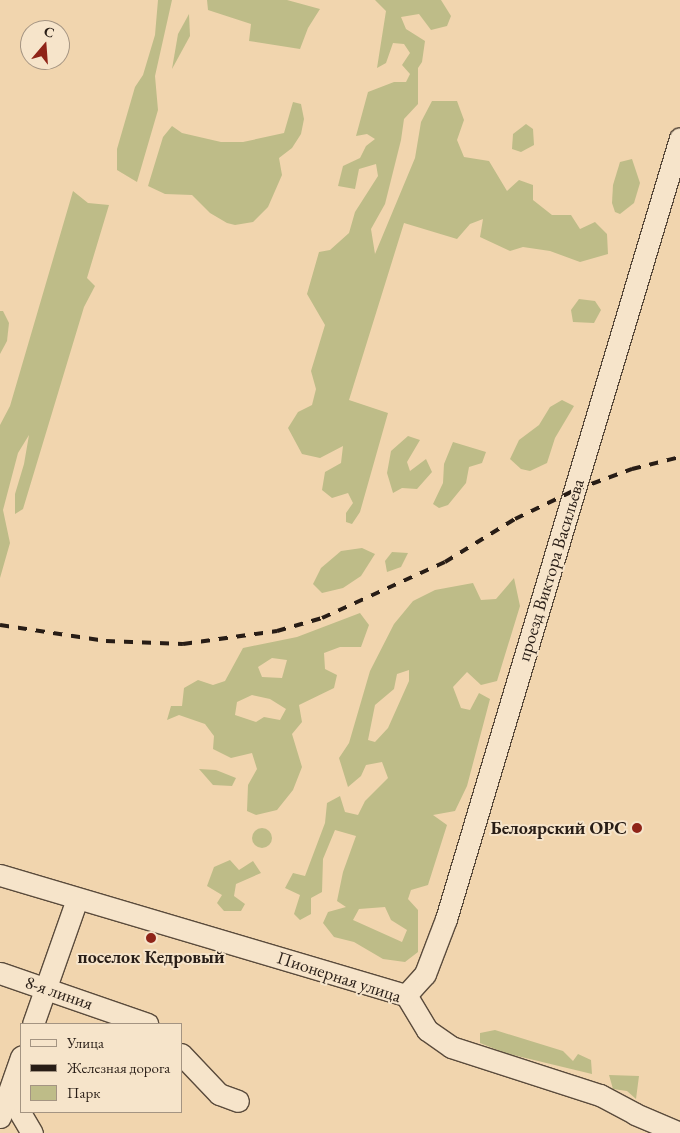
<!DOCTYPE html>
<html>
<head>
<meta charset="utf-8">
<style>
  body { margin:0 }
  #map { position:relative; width:680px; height:1133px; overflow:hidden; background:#f1d5ae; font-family:"EB Garamond",serif }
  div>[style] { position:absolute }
  .green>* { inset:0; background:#bebc88 }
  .round { border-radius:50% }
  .roads { filter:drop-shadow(1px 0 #5a4b3c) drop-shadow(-1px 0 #5a4b3c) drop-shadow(0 1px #5a4b3c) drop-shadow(0 -1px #5a4b3c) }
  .minor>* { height:21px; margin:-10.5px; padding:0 10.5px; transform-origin:10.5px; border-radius:10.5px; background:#f6e4ca }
  .rail>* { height:4px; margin-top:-2px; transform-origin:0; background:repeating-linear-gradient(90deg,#281d16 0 9px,transparent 0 18px) }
  .dots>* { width:14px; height:14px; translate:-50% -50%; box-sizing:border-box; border:2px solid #f6e4ca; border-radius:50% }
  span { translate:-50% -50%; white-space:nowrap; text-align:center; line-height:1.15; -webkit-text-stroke:4px #f6e4ca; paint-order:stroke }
  .street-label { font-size:18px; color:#281d16 }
  .poi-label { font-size:18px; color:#281d16; font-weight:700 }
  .right { translate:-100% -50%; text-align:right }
  .legend { position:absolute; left:20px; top:1023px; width:162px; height:90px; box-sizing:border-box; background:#f6e4ca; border:1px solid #a49482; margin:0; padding:6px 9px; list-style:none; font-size:15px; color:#281d16 }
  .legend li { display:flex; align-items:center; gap:10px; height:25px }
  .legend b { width:25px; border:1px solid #a49482 }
  .north { position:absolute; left:20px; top:20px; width:50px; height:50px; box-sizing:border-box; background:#f6e4ca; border:1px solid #a49482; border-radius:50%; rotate:18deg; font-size:14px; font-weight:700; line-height:20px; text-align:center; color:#281d16 }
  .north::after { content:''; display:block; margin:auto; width:18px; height:22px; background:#8f2418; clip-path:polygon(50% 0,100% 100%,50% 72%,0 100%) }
</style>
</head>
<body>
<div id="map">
  <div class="green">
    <i style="clip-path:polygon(158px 0,172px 0,155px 76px,158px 110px,137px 182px,117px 170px,117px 149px,135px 87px,143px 75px,155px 35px)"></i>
    <i style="clip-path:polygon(207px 0,287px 0,320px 9px,308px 28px,300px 49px,249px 41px,251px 24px,208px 10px)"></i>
    <i style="clip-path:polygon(375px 0,441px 0,451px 16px,447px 26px,431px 30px,419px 14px,401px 17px,406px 29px,425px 41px,422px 62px,418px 68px,418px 104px,404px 119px,401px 140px,385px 204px,371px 229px,375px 254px,415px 158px,421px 122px,432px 101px,457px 101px,464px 120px,457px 140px,464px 157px,489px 161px,507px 191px,519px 180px,533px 185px,533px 200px,552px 215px,571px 215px,580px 229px,595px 222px,607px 234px,608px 254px,580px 262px,550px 251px,523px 247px,510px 251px,480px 237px,483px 219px,470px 224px,457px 239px,404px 223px,349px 400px,388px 413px,360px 512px,352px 524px,346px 522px,346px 513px,353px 503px,348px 493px,332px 498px,322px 490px,325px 472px,341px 463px,343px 446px,320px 458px,302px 454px,288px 428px,298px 412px,312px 405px,316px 389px,311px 371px,325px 325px,307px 294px,319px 252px,330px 250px,349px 233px,355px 212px,378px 176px,376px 164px,359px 169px,355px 189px,338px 186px,343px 166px,360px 158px,366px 146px,375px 139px,367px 134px,356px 136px,368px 92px,394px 82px,406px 82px,410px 74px,402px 65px,410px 53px,404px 44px,393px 43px,386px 63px,377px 68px,386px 11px)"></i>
    <i style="clip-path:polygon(189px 14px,190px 36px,172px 69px,178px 34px)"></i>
    <i style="clip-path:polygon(293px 102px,301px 104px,304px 119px,301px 134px,292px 148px,279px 158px,282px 175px,268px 207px,253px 222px,235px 225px,227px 223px,210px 213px,192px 195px,165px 194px,148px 186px,163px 137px,172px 126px,182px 133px,221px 142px,243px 142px,284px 133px)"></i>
    <i style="clip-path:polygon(526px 124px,533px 129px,534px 145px,521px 152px,512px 149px,513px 134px)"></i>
    <i style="clip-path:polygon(632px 159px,640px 183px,634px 203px,620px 214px,615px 212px,612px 203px,613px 185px,620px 162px)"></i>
    <i style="clip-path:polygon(73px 191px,88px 203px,109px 205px,87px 278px,95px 286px,84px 307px,23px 509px,15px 514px,15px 494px,24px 464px,29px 435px,18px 453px,3px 510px,10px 543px,0 578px,0 425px,10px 406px)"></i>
    <i style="clip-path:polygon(579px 299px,595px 301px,601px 310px,594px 323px,573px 322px,571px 310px)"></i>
    <i style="clip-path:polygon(0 311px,3px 311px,9px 323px,7px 341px,0 354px)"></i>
    <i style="clip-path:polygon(562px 400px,574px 406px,555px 438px,547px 463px,530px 471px,521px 469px,510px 459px,519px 440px,539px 425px,550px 407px)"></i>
    <i style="clip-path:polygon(408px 436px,420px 440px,407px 462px,410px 471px,426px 459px,432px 472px,417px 489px,402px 488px,393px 493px,387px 473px,391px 451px)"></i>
    <i style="clip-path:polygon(453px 442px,486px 452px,482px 463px,469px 467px,466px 483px,448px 505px,439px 508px,433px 504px,443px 483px,444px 464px)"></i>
    <i style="clip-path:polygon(362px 548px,375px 554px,361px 576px,343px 588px,322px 593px,313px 584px,321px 568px,341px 551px)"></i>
    <i style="clip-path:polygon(392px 552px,408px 553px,401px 567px,387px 572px,385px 561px)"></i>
    <i style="clip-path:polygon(evenodd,514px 578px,520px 606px,497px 681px,481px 685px,467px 672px,453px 687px,461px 708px,470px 710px,479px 693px,490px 699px,467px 786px,455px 811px,433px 815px,447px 825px,428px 885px,411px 890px,408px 899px,418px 910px,418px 952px,405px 962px,383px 959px,354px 942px,334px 937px,323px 923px,328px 912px,346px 907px,337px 901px,343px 872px,356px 836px,335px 830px,323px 859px,322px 892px,311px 898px,311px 914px,300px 920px,294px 914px,300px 895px,285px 888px,293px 873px,305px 876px,325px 823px,327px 803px,340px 796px,345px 812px,358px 815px,365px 801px,388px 778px,382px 762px,366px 765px,361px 776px,348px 787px,339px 758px,349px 743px,370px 671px,394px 624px,413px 601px,435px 590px,473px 583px,481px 600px,496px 599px,514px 578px,409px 670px,409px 681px,388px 728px,375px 742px,368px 740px,375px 705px,394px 689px,397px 674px,409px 670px,514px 578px,385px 907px,391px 920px,407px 930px,402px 942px,353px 920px,359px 909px,385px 907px)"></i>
    <i style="clip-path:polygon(evenodd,360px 613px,369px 625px,361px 647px,340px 647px,324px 653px,325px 669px,337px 675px,334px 688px,299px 705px,302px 722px,292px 734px,302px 767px,293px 790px,277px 810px,256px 815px,247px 811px,248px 785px,257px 769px,252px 753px,231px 758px,213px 749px,214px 736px,205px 724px,179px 715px,167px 720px,171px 706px,182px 706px,184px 688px,198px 680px,213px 685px,225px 681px,243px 648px,297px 637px,360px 613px,272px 658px,287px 660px,282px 678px,262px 677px,258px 667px,272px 658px,360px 613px,252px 695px,270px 699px,286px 709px,280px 720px,264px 717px,256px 722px,235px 715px,237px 702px,252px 695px)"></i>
    <i style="clip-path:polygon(199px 769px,216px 770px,236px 778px,232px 786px,213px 785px)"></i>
    <i class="round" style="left:252px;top:828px;width:20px;height:20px"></i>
    <i style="clip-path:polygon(230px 860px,239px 870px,253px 861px,261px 873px,236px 884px,234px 896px,245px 904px,241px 911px,224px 911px,217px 903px,222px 895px,207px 886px,214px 867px)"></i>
    <i style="clip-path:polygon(495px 1030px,563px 1051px,573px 1061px,578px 1054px,591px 1060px,592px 1074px,505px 1053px,480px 1043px,480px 1033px)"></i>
    <i style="clip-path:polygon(609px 1075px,639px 1076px,636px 1099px,627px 1091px,613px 1089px)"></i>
  </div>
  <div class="roads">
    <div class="minor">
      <i style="left:0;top:875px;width:423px;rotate:16.5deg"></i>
      <i style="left:406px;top:995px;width:41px;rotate:59deg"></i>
      <i style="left:427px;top:1030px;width:29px;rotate:35deg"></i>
      <i style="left:451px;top:1047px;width:157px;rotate:17.9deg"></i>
      <i style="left:600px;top:1095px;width:40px;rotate:28deg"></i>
      <i style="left:635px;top:1114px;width:49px;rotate:22.9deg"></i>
      <i style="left:0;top:973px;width:156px;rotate:19.1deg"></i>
      <i style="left:406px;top:995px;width:28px;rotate:-48deg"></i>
      <i style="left:425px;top:974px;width:59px;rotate:-69.1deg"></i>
      <i style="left:446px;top:919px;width:815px;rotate:-73.32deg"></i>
      <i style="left:33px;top:1024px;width:133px;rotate:-70.6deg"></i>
      <i style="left:181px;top:1054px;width:55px;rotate:46.5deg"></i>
      <i style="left:219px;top:1094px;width:20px;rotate:20deg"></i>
      <i style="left:9px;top:1094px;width:45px;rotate:59.5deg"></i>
      <i style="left:0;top:1117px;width:64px;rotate:-70.7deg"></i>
    </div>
  </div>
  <div class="rail">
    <i style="left:0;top:625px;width:107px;rotate:8.6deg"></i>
    <i style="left:106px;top:641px;width:77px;rotate:2.2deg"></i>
    <i style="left:183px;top:644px;width:95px;rotate:-7.9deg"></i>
    <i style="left:277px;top:631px;width:47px;rotate:-16.1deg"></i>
    <i style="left:322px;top:618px;width:135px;rotate:-24.5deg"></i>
    <i style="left:445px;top:562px;width:82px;rotate:-31.6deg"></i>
    <i style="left:515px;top:519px;width:67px;rotate:-25.8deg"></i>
    <i style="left:575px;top:490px;width:61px;rotate:-20.2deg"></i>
    <i style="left:632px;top:469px;width:49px;rotate:-14deg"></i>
  </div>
  <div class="dots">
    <i style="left:637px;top:828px;background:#8f2418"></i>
    <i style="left:151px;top:938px;background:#8f2418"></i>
  </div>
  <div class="street-label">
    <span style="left:551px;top:570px;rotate:-73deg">проезд Виктора Васильева</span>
    <span style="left:339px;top:977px;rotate:18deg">Пионерная улица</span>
    <span style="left:59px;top:993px;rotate:19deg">8-я линия</span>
  </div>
  <div class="poi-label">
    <span class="right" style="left:627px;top:828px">Белоярский ОРС</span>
    <span style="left:151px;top:957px">поселок Кедровый</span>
  </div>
  <ul class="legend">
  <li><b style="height:6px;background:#f6e4ca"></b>Улица</li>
  <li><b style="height:6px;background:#281d16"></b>Железная дорога</li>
  <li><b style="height:14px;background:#bebc88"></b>Парк</li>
  </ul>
  <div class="north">С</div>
</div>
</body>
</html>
